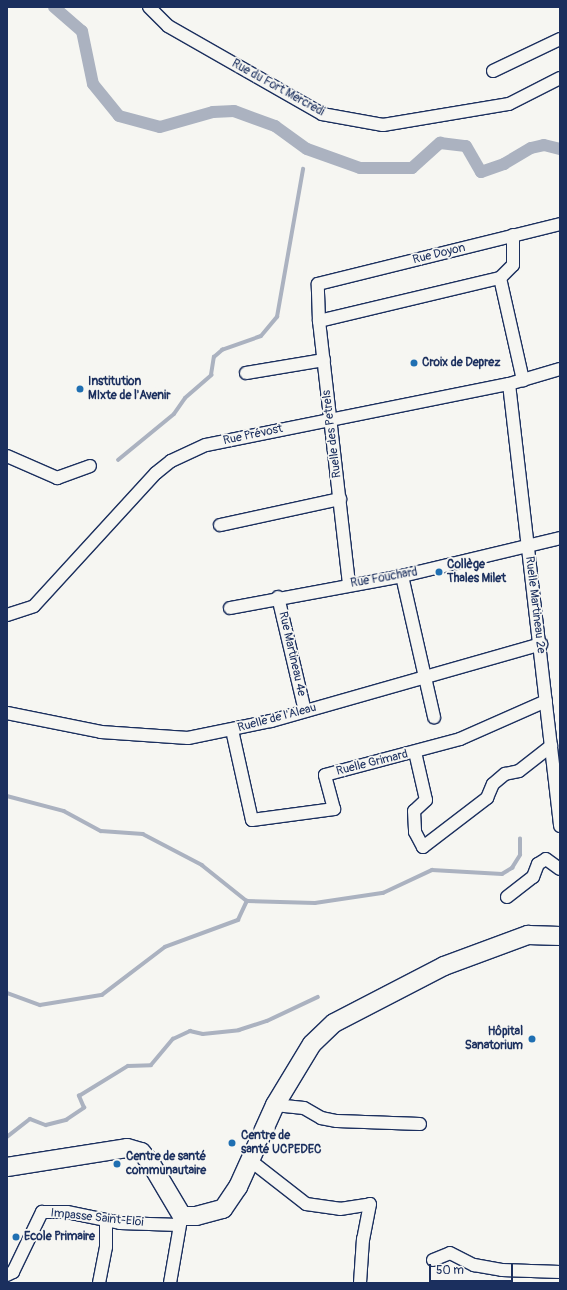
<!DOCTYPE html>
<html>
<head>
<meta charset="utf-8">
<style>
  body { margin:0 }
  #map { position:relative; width:567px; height:1290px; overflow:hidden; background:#f6f6f2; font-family:Pangolin,sans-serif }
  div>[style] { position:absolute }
  .stream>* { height:3.5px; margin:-1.75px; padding:0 1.75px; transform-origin:1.75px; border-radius:1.75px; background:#abb2c0 }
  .canal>* { height:12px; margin:-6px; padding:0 6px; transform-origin:6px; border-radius:6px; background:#abb2c0 }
  .roads { filter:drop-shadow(1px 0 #1b2f5e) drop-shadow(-1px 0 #1b2f5e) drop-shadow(0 1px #1b2f5e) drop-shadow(0 -1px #1b2f5e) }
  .street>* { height:12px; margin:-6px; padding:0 6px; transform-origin:6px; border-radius:6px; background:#f6f6f2 }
  .secondary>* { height:18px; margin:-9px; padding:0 9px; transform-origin:9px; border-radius:9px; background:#f6f6f2 }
  .dots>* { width:11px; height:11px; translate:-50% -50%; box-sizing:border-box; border:2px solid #f6f6f2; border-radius:50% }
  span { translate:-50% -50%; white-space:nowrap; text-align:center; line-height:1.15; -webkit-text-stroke:3.5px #f6f6f2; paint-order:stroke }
  .street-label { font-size:12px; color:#1b2f5e }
  .poi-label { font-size:12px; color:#1b2f5e; font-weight:700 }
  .left { translate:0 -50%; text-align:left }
  .right { translate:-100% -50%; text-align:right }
  .frame { position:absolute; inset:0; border:8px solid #1b2f5e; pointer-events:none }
  .scale { position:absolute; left:429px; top:1264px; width:84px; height:18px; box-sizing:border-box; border:2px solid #1b2f5e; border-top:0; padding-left:5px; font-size:12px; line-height:14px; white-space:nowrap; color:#1b2f5e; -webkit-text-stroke:3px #f6f6f2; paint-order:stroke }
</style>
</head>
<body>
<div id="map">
  <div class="stream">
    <i style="left:118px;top:460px;width:72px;rotate:-39.4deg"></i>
    <i style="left:174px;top:414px;width:19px;rotate:-55deg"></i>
    <i style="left:185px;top:398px;width:35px;rotate:-41deg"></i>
    <i style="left:211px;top:375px;width:18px;rotate:-81deg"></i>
    <i style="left:214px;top:357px;width:11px;rotate:-41deg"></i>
    <i style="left:222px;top:350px;width:41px;rotate:-19.7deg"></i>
    <i style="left:261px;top:336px;width:25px;rotate:-50deg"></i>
    <i style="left:277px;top:317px;width:150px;rotate:-80deg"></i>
    <i style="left:7px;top:796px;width:59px;rotate:14.7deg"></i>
    <i style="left:64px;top:811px;width:42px;rotate:28.4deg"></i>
    <i style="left:101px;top:831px;width:42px;rotate:4.1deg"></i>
    <i style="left:143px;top:834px;width:67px;rotate:27.7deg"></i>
    <i style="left:202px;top:865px;width:58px;rotate:38.7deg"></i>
    <i style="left:7px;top:993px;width:35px;rotate:20deg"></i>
    <i style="left:40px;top:1005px;width:63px;rotate:-9.2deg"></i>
    <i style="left:102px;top:995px;width:79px;rotate:-37.3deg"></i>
    <i style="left:165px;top:947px;width:78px;rotate:-20.3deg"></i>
    <i style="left:238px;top:920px;width:21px;rotate:-65deg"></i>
    <i style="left:247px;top:901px;width:68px;rotate:1.7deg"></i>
    <i style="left:315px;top:903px;width:69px;rotate:-8.4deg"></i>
    <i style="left:383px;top:893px;width:54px;rotate:-25.1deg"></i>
    <i style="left:432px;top:870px;width:70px;rotate:3.3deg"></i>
    <i style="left:502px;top:874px;width:12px;rotate:-31deg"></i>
    <i style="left:512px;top:868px;width:15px;rotate:-58deg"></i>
    <i style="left:520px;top:855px;width:16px;rotate:-90deg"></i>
    <i style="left:7px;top:1137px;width:29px;rotate:-38deg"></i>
    <i style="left:30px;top:1119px;width:17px;rotate:21deg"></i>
    <i style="left:46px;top:1125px;width:21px;rotate:-14deg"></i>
    <i style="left:66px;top:1120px;width:22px;rotate:-34deg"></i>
    <i style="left:84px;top:1108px;width:13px;rotate:-113deg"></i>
    <i style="left:79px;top:1096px;width:57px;rotate:-31.5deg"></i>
    <i style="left:128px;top:1066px;width:23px;rotate:-2deg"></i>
    <i style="left:151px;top:1065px;width:34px;rotate:-50deg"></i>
    <i style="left:173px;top:1039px;width:19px;rotate:-25deg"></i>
    <i style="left:190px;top:1031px;width:13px;rotate:13deg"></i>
    <i style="left:203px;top:1034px;width:36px;rotate:-6deg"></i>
    <i style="left:239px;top:1030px;width:29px;rotate:-18deg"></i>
    <i style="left:267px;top:1021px;width:56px;rotate:-25.2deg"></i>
  </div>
  <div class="canal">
    <i style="left:54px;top:7px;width:37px;rotate:41deg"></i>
    <i style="left:82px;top:31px;width:54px;rotate:78.3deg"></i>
    <i style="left:93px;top:84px;width:41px;rotate:50.9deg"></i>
    <i style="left:119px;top:116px;width:42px;rotate:15deg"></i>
    <i style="left:160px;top:127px;width:55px;rotate:-15.8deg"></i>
    <i style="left:213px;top:112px;width:21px;rotate:-3deg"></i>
    <i style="left:234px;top:111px;width:44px;rotate:20.1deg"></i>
    <i style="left:275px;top:126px;width:39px;rotate:36deg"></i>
    <i style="left:307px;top:149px;width:56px;rotate:19.7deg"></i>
    <i style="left:360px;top:168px;width:52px"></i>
    <i style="left:412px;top:168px;width:38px;rotate:-42deg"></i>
    <i style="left:440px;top:143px;width:26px;rotate:7deg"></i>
    <i style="left:466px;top:146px;width:30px;rotate:60deg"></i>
    <i style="left:481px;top:172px;width:24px;rotate:-19deg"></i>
    <i style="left:504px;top:164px;width:31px;rotate:-31deg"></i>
    <i style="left:531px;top:148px;width:13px;rotate:-13deg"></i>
    <i style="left:544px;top:145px;width:16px;rotate:14deg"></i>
  </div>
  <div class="roads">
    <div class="street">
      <i style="left:149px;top:7px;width:27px;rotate:45deg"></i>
      <i style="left:168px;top:26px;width:177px;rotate:29.7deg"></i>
      <i style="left:322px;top:114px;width:62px;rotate:10.2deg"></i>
      <i style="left:383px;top:125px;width:128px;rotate:-9.5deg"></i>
      <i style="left:509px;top:104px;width:57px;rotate:-27deg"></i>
      <i style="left:493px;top:71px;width:74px;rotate:-25.5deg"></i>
      <i style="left:513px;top:235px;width:30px;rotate:90deg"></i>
      <i style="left:513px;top:265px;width:18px;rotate:135deg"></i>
      <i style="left:500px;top:278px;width:105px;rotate:77.3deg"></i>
      <i style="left:319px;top:321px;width:186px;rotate:-13.4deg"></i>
      <i style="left:246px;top:373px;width:79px;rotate:-9.5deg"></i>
      <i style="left:509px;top:384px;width:445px;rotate:83.4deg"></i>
      <i style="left:7px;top:456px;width:55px;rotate:23.7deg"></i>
      <i style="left:57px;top:478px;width:35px;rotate:-20deg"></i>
      <i style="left:220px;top:525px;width:123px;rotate:-12.2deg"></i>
      <i style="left:402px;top:576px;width:145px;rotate:77.2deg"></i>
      <i style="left:349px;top:584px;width:265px;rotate:-96.5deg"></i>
      <i style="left:319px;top:321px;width:37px;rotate:-92deg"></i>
      <i style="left:318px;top:284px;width:249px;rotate:-13.9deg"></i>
      <i style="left:278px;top:597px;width:117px;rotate:76.7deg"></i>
      <i style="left:230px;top:608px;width:175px;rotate:-10.5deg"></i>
      <i style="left:402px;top:576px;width:163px;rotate:-13.5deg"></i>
      <i style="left:7px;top:615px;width:28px;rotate:-18deg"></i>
      <i style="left:34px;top:606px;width:180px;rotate:-47.5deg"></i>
      <i style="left:156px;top:473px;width:19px;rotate:-39deg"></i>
      <i style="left:171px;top:461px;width:38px;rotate:-25deg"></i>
      <i style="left:206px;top:445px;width:309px;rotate:-11.4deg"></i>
      <i style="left:509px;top:384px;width:53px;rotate:-16.4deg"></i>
      <i style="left:7px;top:713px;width:96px;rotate:11.4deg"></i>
      <i style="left:101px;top:732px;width:87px;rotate:3.9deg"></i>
      <i style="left:188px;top:738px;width:85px;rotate:-11.6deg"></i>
      <i style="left:271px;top:721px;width:281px;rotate:-15.9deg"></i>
      <i style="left:232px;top:730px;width:92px;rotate:77.5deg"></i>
      <i style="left:252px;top:820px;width:83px;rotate:-7.6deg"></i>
      <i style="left:334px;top:809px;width:35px;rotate:-105deg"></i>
      <i style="left:325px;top:775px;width:140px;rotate:-14.9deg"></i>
      <i style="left:460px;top:739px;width:94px;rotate:-23.8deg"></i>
      <i style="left:415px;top:752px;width:49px;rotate:77.1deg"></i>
      <i style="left:426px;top:800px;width:16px;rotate:137deg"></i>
      <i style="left:414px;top:811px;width:21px;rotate:87deg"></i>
      <i style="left:415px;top:832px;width:17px;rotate:62deg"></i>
      <i style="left:423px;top:847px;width:81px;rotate:-37.4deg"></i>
      <i style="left:487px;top:798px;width:15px;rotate:-67deg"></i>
      <i style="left:493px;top:784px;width:16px;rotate:-40deg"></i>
      <i style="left:505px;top:774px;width:14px;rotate:-12deg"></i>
      <i style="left:519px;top:771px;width:41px;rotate:-38deg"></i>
      <i style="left:507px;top:897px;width:33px;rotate:-38deg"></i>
      <i style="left:533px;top:877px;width:14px;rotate:-69deg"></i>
      <i style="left:538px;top:864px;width:9px;rotate:-32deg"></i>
      <i style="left:546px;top:859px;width:17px;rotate:36deg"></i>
      <i style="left:275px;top:1105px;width:29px;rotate:6deg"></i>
      <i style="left:304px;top:1108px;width:20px;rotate:30deg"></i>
      <i style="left:321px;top:1118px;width:16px;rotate:11deg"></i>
      <i style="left:337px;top:1121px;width:83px;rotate:2.1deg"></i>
      <i style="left:251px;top:1161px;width:70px;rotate:38deg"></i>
      <i style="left:306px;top:1204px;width:34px;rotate:8deg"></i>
      <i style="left:340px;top:1209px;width:30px;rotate:-9deg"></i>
      <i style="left:370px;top:1204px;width:36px;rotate:101deg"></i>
      <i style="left:363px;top:1239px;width:44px;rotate:93.9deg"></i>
      <i style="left:433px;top:1260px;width:18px;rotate:-22deg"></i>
      <i style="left:450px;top:1253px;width:27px;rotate:27deg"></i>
      <i style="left:474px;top:1265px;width:28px;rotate:10deg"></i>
      <i style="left:502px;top:1270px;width:58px;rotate:2deg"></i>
      <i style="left:7px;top:1275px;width:7px;rotate:-27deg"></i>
      <i style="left:13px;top:1272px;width:67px;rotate:-64.2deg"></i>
      <i style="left:42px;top:1212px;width:25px"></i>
      <i style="left:67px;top:1212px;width:54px;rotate:11.7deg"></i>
      <i style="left:120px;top:1223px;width:59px;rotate:1.9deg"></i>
      <i style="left:99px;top:1283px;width:37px;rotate:-79deg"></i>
      <i style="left:106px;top:1247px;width:27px;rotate:-90deg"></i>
      <i style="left:170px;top:1283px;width:65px;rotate:-80.2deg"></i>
    </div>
    <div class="secondary">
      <i style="left:7px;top:1167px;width:121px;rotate:-9deg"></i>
      <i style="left:127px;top:1148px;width:15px;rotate:16deg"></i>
      <i style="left:141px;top:1152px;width:13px;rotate:48deg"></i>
      <i style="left:150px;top:1162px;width:63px;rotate:59.3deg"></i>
      <i style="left:182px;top:1216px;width:14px"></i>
      <i style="left:196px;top:1216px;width:28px;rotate:-15deg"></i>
      <i style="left:223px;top:1209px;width:27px;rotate:-56deg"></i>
      <i style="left:238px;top:1187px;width:90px;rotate:-65.7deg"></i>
      <i style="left:275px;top:1105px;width:71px;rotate:-58.8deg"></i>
      <i style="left:312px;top:1044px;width:30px;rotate:-44deg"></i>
      <i style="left:334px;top:1023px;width:124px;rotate:-27.4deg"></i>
      <i style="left:444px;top:966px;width:90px;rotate:-20.3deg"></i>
      <i style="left:528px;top:935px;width:32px;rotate:2deg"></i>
    </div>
  </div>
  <div class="dots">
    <i style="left:414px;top:363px;background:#1f6fb2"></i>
    <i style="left:80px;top:389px;background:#1f6fb2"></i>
    <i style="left:439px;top:572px;background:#1f6fb2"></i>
    <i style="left:532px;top:1039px;background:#1f6fb2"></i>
    <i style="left:232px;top:1143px;background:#1f6fb2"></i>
    <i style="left:117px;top:1164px;background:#1f6fb2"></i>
    <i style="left:16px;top:1237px;background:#1f6fb2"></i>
  </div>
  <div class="street-label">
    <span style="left:278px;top:88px;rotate:29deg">Rue du Fort Mercredi</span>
    <span style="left:439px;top:254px;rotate:-14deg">Rue Doyon</span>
    <span style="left:332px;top:434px;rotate:-97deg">Ruelle des Petrels</span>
    <span style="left:253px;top:435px;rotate:-12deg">Rue Prévost</span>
    <span style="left:384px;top:578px;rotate:-10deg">Rue Fouchard</span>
    <span style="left:535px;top:605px;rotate:83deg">Ruelle Martineau 2e</span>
    <span style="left:292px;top:654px;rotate:77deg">Rue Martineau 4e</span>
    <span style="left:277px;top:718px;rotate:-15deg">Ruelle de l'Aleau</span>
    <span style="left:372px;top:763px;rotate:-14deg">Ruelle Grimard</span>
    <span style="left:97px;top:1218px;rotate:6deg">Impasse Saint-Eloi</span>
  </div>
  <div class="poi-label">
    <span class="left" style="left:422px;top:363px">Croix de Deprez</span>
    <span class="left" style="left:88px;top:389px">Institution<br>MIxte de l'Avenir</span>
    <span class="left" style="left:447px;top:572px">Collège<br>Thales Milet</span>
    <span class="right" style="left:523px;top:1039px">Hôpital<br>Sanatorium</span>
    <span class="left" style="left:241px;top:1143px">Centre de<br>santé UCPEDEC</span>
    <span class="left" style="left:126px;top:1164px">Centre de santé<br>communautaire</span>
    <span class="left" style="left:24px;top:1237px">Ecole Primaire</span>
  </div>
  <div class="frame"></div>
  <div class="scale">50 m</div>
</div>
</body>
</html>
